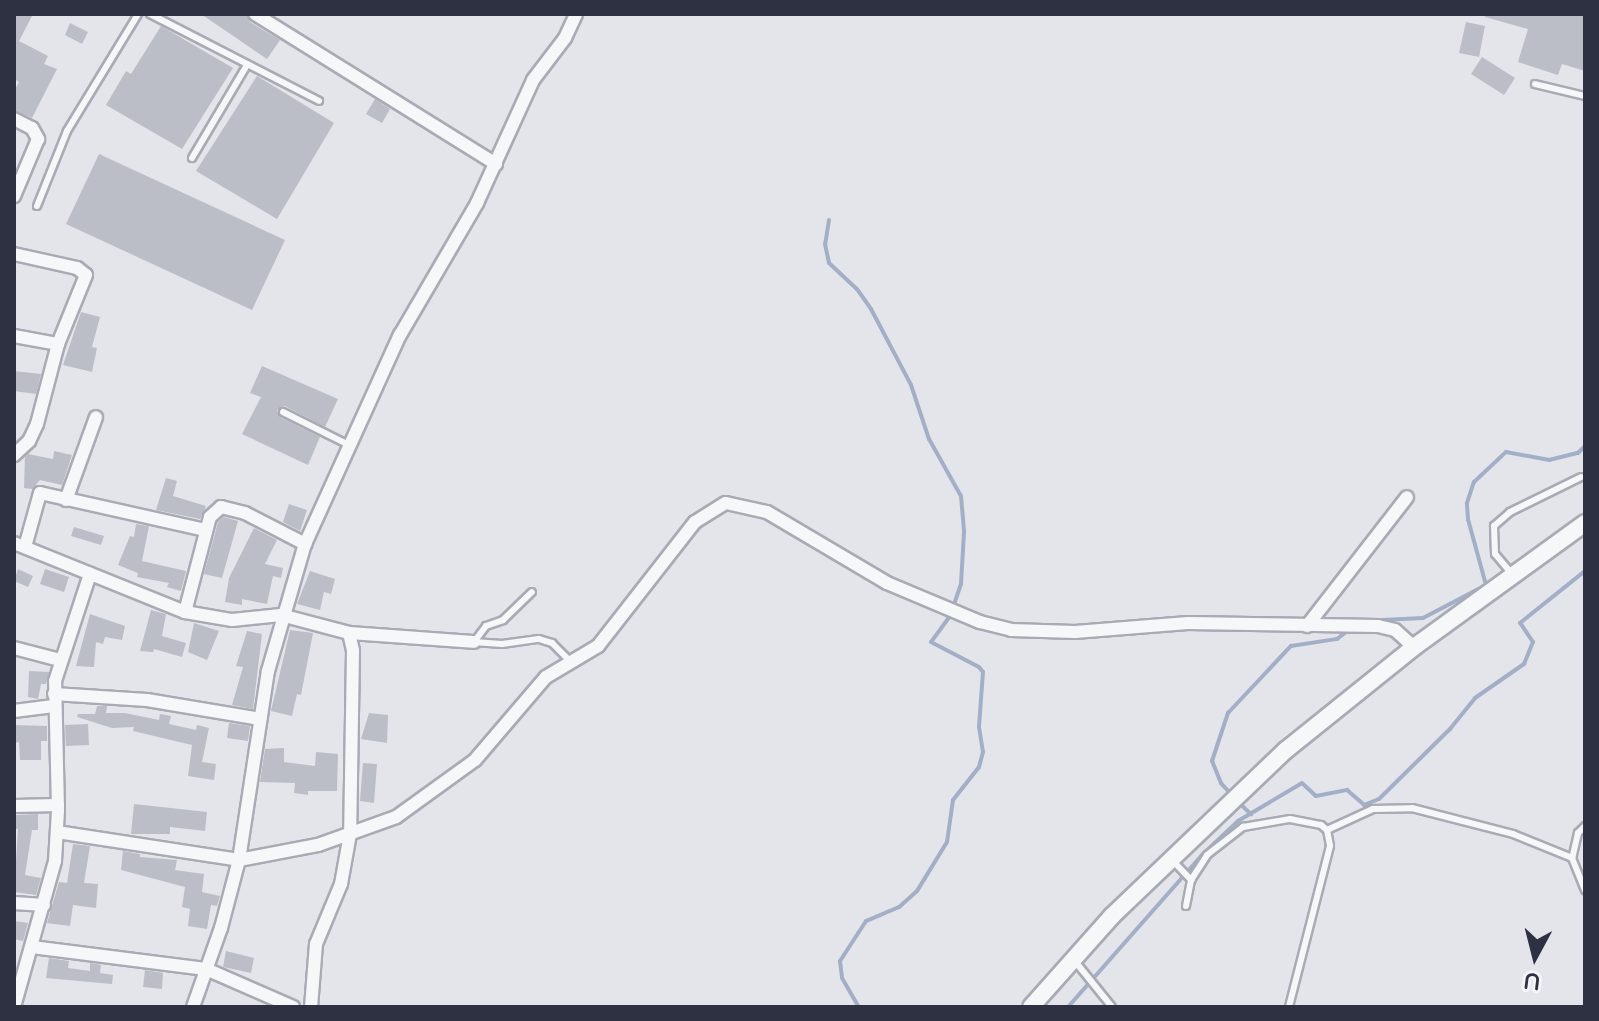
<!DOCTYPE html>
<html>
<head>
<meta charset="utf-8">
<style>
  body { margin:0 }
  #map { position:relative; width:1599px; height:1021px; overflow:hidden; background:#e4e5ea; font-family:"Varela Round",sans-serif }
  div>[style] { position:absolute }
  .stream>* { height:4px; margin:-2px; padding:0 2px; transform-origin:2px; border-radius:2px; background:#a2afc7 }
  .building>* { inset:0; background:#bbbec7 }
  .roads { filter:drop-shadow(2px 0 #a9abb4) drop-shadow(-2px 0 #a9abb4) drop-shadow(0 2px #a9abb4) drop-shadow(0 -2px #a9abb4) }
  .service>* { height:6px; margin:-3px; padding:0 3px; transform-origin:3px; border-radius:3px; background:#f6f7f9 }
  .minor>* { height:12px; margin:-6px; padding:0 6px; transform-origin:6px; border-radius:6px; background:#f6f7f9 }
  .tertiary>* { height:16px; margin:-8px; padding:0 8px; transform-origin:8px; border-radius:8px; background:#f6f7f9 }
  span { translate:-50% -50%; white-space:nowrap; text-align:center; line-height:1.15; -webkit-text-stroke:8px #f3f4f8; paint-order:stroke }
  .frame { position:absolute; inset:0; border:16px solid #2d3141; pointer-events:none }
  .north { position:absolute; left:1495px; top:917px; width:80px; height:80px; -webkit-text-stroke:6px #f3f4f8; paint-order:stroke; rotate:187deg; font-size:22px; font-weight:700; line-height:32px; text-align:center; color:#2d3141 }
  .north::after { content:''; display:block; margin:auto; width:28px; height:36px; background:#2d3141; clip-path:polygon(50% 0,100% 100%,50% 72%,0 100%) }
</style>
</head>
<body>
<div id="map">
  <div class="stream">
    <i style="left:829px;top:220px;width:24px;rotate:99deg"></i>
    <i style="left:825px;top:244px;width:19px;rotate:78deg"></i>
    <i style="left:829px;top:263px;width:38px;rotate:43deg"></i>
    <i style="left:857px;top:289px;width:24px;rotate:55deg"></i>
    <i style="left:871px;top:309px;width:86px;rotate:62.2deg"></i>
    <i style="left:911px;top:385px;width:57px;rotate:71.6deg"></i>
    <i style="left:929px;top:439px;width:65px;rotate:60.7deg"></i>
    <i style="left:961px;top:496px;width:36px;rotate:85deg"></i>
    <i style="left:964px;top:532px;width:52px;rotate:93.3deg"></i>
    <i style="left:961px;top:584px;width:34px;rotate:109deg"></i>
    <i style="left:950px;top:616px;width:32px;rotate:126deg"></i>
    <i style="left:931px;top:642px;width:54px;rotate:27.5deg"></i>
    <i style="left:979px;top:667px;width:6px;rotate:51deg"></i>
    <i style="left:983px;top:672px;width:55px;rotate:94.2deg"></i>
    <i style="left:979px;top:727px;width:25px;rotate:81deg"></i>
    <i style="left:983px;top:752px;width:16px;rotate:105deg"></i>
    <i style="left:979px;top:767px;width:42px;rotate:128.2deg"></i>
    <i style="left:953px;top:800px;width:42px;rotate:98.1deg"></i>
    <i style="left:947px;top:842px;width:57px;rotate:121.5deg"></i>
    <i style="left:917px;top:891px;width:24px;rotate:138deg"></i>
    <i style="left:899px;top:907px;width:36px;rotate:157deg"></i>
    <i style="left:866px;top:921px;width:48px;rotate:123deg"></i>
    <i style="left:840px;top:961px;width:17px;rotate:83deg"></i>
    <i style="left:842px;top:978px;width:34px;rotate:60deg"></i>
    <i style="left:1361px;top:621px;width:62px;rotate:-2.8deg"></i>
    <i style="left:1423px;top:618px;width:71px;rotate:-27.6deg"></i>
    <i style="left:1486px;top:585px;width:68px;rotate:-105.3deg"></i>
    <i style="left:1468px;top:519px;width:16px;rotate:-94deg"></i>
    <i style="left:1467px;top:503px;width:22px;rotate:-72deg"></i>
    <i style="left:1474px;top:482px;width:44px;rotate:-43.2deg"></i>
    <i style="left:1506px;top:452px;width:44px;rotate:10.5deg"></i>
    <i style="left:1549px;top:460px;width:30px;rotate:-14deg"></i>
    <i style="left:1578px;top:453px;width:10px;rotate:-45deg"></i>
    <i style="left:1232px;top:795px;width:16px;rotate:-133deg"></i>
    <i style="left:1221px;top:783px;width:24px;rotate:-112deg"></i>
    <i style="left:1212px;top:761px;width:51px;rotate:-71.6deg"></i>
    <i style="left:1228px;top:713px;width:92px;rotate:-46.8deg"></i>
    <i style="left:1291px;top:646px;width:47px;rotate:-8.7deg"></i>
    <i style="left:1337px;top:639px;width:16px;rotate:-38deg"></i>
    <i style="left:1238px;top:802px;width:18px;rotate:43deg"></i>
    <i style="left:1068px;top:1007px;width:203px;rotate:-48.6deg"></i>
    <i style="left:1202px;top:855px;width:50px;rotate:-43.4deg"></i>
    <i style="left:1238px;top:821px;width:74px;rotate:-30.7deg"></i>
    <i style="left:1302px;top:783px;width:19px;rotate:43deg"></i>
    <i style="left:1316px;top:796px;width:32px;rotate:-11deg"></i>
    <i style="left:1347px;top:790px;width:23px;rotate:41deg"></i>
    <i style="left:1364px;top:805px;width:16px;rotate:-22deg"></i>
    <i style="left:1379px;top:799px;width:100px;rotate:-44.6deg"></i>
    <i style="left:1450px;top:729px;width:40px;rotate:-51deg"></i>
    <i style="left:1475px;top:698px;width:60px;rotate:-34.8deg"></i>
    <i style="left:1524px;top:664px;width:24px;rotate:-68deg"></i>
    <i style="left:1533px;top:642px;width:23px;rotate:-124deg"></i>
    <i style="left:1520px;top:623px;width:83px;rotate:-38.7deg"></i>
  </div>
  <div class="building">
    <i style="clip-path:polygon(14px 14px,33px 14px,19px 41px,48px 56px,44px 64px,57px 69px,32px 118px,14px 110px,14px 91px,19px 82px,14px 79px)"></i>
    <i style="clip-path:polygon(201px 14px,246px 14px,250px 22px,280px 40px,267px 59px)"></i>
    <i style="clip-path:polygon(1485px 14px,1585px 14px,1585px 71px,1562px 64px,1558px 75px,1518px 62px,1528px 29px,1485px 17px)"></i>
    <i style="clip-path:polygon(1466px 22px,1485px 26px,1479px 57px,1459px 53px)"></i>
    <i style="clip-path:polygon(70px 23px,88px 32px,82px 44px,65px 35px)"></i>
    <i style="clip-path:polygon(161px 26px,233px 68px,182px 149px,106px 105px,126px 71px,131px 74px)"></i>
    <i style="clip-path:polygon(1482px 57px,1515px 78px,1504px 95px,1471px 74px)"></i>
    <i style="clip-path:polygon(257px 76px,334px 123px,277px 219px,196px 171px)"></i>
    <i style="clip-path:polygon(375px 99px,390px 109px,382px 123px,366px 114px)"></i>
    <i style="clip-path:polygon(99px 154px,285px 240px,252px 310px,66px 224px)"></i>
    <i style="clip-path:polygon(81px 312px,100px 317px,92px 347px,97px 348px,92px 372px,63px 365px)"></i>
    <i style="clip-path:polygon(262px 366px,338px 399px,325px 427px,285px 406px,277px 410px,280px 417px,320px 437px,308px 465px,242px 434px,261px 397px,250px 393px)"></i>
    <i style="clip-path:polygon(14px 371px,41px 374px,36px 394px,14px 391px)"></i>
    <i style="clip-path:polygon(54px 451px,72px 455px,62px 485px,40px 480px,32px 489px,24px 488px,25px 457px,28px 454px,53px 459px)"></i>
    <i style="clip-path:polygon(166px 478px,177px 481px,173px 496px,206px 506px,200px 519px,156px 510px)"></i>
    <i style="clip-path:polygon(289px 504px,307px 510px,300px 531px,283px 522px)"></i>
    <i style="clip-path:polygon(224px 517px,238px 521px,222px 578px,204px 574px,218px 522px)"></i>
    <i style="clip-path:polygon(136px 524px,149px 526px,142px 561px,186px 571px,181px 591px,167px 587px,169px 583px,137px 577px,138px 573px,118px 565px,130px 536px,134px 537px)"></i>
    <i style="clip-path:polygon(74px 527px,104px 536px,101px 545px,71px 536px)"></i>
    <i style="clip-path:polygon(254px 528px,277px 540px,265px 564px,283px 568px,281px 578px,273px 576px,267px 604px,242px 599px,242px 605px,225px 602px,229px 578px)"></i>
    <i style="clip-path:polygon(18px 569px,33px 576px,28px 587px,14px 581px)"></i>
    <i style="clip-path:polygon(45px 569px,69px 577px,64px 592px,40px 584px)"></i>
    <i style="clip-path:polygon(310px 571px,335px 579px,331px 594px,324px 592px,320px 610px,297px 604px)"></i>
    <i style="clip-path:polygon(151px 610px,166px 614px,162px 636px,186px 643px,182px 657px,154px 649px,153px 652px,140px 651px)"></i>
    <i style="clip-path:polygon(90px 614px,125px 626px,122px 640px,105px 637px,103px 644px,96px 642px,94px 667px,76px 666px)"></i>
    <i style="clip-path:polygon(194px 623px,219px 631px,207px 660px,188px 652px)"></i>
    <i style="clip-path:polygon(290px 630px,313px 633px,301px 695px,297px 694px,292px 716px,271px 711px)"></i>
    <i style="clip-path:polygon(247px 631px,262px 634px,253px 709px,232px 705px,243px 667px,236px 666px)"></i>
    <i style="clip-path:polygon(29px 671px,49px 672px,46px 684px,41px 684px,38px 699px,28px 697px)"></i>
    <i style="clip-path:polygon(97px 706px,107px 706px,106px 713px,125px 713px,159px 720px,160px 714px,171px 716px,169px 724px,196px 730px,197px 725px,209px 728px,202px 762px,216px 764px,214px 780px,188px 776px,192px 745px,133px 731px,134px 727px,112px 728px,77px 717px,78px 714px,95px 714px)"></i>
    <i style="clip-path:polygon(369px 713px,388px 715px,387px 743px,361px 739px)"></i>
    <i style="clip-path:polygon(229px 723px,250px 726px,248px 741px,227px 738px)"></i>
    <i style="clip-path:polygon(88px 724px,89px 745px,66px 746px,65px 725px)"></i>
    <i style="clip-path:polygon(14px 725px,47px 726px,47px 741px,41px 741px,41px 760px,20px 760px,19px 742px,14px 743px)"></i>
    <i style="clip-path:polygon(284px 748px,284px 762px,315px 766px,316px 752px,338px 754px,337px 791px,308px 791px,308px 795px,294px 793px,295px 783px,260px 782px,265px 749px)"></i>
    <i style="clip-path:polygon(363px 763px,377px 764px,374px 803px,360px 801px)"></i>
    <i style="clip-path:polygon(134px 804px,207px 812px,205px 831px,170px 827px,170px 834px,131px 834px)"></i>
    <i style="clip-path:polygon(38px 814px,38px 830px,32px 830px,25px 875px,41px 878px,36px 895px,14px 892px,18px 829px,14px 829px,14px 815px)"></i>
    <i style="clip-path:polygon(73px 844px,90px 846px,84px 883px,98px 884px,96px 908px,73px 905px,70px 926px,47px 923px,59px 882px,67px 883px)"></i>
    <i style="clip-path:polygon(123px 851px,140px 854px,140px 857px,177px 860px,175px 870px,204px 874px,202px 892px,220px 896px,217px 906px,211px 905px,207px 929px,188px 926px,190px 909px,182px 907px,185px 887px,121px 870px)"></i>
    <i style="clip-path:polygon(14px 921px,28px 923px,23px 941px,14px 939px)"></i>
    <i style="clip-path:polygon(226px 951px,254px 958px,251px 973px,223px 967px)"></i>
    <i style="clip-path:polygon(49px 958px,69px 961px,68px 968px,90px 971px,90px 963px,101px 965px,100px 973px,113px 975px,112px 984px,46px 978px)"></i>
    <i style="clip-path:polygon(145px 970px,163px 973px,162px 989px,143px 987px)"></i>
  </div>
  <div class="roads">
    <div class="service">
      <i style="left:150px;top:14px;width:190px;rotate:27.2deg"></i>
      <i style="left:1535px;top:84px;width:51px;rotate:13.5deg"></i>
      <i style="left:192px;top:158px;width:108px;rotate:-59.4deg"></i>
      <i style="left:37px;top:206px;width:81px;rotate:-68.2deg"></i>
      <i style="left:67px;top:131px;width:137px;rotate:-58.7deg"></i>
      <i style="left:283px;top:412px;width:74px;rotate:26.6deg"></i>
      <i style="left:1512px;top:574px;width:26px;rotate:-130deg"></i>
      <i style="left:1495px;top:554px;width:28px;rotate:-92deg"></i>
      <i style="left:1494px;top:526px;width:21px;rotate:-41deg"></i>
      <i style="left:1510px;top:512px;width:79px;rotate:-26.2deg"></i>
      <i style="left:474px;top:642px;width:28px;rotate:4deg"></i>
      <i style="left:502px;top:644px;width:37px;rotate:-8deg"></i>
      <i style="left:539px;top:639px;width:14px;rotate:17deg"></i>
      <i style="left:552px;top:643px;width:28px;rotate:45deg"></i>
      <i style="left:474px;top:642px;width:20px;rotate:-53deg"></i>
      <i style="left:486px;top:626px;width:18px;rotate:-19deg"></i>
      <i style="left:503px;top:620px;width:40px;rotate:-44deg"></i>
      <i style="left:1585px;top:826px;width:10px;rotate:135deg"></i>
      <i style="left:1578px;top:833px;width:26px;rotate:103deg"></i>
      <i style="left:1572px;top:858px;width:35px;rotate:68deg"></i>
      <i style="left:1327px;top:830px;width:51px;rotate:-24.5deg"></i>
      <i style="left:1373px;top:809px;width:39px;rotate:-1deg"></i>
      <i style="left:1412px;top:808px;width:104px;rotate:14.4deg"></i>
      <i style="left:1513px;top:834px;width:64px;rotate:22.1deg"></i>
      <i style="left:1172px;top:860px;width:28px;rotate:46deg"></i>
      <i style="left:1186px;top:906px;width:26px;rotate:-79deg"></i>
      <i style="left:1191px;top:880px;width:30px;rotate:-57deg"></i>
      <i style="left:1207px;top:855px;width:46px;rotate:-37.9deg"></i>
      <i style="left:1243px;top:827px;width:48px;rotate:-9.7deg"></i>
      <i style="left:1290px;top:819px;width:32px;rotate:11deg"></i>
      <i style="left:1321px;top:825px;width:8px;rotate:40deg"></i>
      <i style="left:1327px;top:830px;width:16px;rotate:79deg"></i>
      <i style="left:1330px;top:846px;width:166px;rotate:104.3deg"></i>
      <i style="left:1074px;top:960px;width:60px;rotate:51deg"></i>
    </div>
    <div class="minor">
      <i style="left:255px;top:14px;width:284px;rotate:31.9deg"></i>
      <i style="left:14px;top:119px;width:20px;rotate:27deg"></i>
      <i style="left:32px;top:128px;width:13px;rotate:61deg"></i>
      <i style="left:38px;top:139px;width:62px;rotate:112.8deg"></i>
      <i style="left:14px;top:254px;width:65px;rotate:12.5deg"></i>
      <i style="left:77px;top:268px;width:11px;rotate:38deg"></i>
      <i style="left:86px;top:275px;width:74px;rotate:112.1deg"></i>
      <i style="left:58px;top:344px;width:83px;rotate:104.7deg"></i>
      <i style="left:37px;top:424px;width:19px;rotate:115deg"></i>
      <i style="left:29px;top:441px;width:21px;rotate:137deg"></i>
      <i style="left:14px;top:336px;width:45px;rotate:10.3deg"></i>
      <i style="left:66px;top:500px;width:88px;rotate:-70.1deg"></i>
      <i style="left:14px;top:543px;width:184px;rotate:22deg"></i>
      <i style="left:185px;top:612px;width:48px;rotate:9.7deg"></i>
      <i style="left:232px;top:620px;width:49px;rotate:-5.8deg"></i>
      <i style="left:281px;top:615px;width:70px;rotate:14.8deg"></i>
      <i style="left:349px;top:633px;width:18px;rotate:77deg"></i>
      <i style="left:353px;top:651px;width:183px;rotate:90.9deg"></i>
      <i style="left:350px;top:834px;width:51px;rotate:100.2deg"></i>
      <i style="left:341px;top:884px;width:65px;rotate:112.6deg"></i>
      <i style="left:316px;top:944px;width:63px;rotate:94.5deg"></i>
      <i style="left:25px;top:547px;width:56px;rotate:-74.5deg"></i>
      <i style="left:40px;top:493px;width:170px;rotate:12.6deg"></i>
      <i style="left:185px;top:612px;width:98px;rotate:-75.3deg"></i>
      <i style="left:210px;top:517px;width:15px;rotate:-42deg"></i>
      <i style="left:221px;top:507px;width:25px;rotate:14deg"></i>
      <i style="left:245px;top:513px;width:68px;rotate:27.3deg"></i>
      <i style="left:1307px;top:626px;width:163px;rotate:-52.2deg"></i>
      <i style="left:349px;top:633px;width:125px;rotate:4.1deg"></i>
      <i style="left:14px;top:648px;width:48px;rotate:14.6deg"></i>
      <i style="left:54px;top:694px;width:93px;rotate:3.7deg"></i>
      <i style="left:147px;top:700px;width:115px;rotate:9.5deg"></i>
      <i style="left:14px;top:711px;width:40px;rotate:-7.1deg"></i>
      <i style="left:14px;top:806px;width:44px;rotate:-1.3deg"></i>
      <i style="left:57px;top:832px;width:184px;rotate:8.7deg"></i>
      <i style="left:239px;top:860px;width:80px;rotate:-10.8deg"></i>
      <i style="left:318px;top:845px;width:83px;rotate:-19.7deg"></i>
      <i style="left:396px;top:817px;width:97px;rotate:-35.8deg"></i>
      <i style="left:475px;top:760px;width:109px;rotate:-49.5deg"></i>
      <i style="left:546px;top:677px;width:61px;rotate:-30.8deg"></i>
      <i style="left:598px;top:646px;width:157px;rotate:-52deg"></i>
      <i style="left:695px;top:522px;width:36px;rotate:-32deg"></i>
      <i style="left:726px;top:503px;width:42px;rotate:12.4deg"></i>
      <i style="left:767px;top:512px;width:139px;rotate:30.6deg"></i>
      <i style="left:887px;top:583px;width:101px;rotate:22.8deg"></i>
      <i style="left:980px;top:622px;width:32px;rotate:14deg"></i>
      <i style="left:1011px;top:630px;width:64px;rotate:1.8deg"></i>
      <i style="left:1075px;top:632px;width:113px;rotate:-4.6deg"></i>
      <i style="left:1188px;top:623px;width:190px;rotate:0.9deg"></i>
      <i style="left:1378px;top:626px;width:17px;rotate:13deg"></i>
      <i style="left:1395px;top:630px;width:25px;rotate:42deg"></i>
      <i style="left:14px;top:903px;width:30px;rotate:4deg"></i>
      <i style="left:32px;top:947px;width:175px;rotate:7.2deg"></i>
      <i style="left:206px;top:969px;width:95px;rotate:23.6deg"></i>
      <i style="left:14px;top:1007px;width:152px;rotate:-74.3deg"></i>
      <i style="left:55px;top:861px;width:51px;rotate:-86.6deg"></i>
      <i style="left:58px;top:810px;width:129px;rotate:-91.3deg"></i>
      <i style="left:55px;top:681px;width:113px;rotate:-71.9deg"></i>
      <i style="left:193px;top:1007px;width:84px;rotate:-70.5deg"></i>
      <i style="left:221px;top:928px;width:70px;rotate:-75.2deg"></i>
      <i style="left:239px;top:860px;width:191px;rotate:-81.3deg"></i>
      <i style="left:268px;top:671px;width:132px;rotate:-73.8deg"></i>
      <i style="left:305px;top:544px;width:230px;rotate:-65.6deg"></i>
      <i style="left:400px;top:335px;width:153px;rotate:-59.7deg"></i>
      <i style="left:477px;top:203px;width:135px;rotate:-65.5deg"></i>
      <i style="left:533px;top:80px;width:53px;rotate:-52.7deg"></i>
      <i style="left:565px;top:38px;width:26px;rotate:-65deg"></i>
    </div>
    <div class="tertiary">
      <i style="left:1031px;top:1007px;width:122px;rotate:-48.3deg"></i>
      <i style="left:1112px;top:916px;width:240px;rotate:-43.7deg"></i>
      <i style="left:1286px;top:750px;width:164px;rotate:-38.8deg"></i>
      <i style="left:1414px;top:647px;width:211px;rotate:-35.9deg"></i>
    </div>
  </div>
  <div class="frame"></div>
  <div class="north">U</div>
</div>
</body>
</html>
